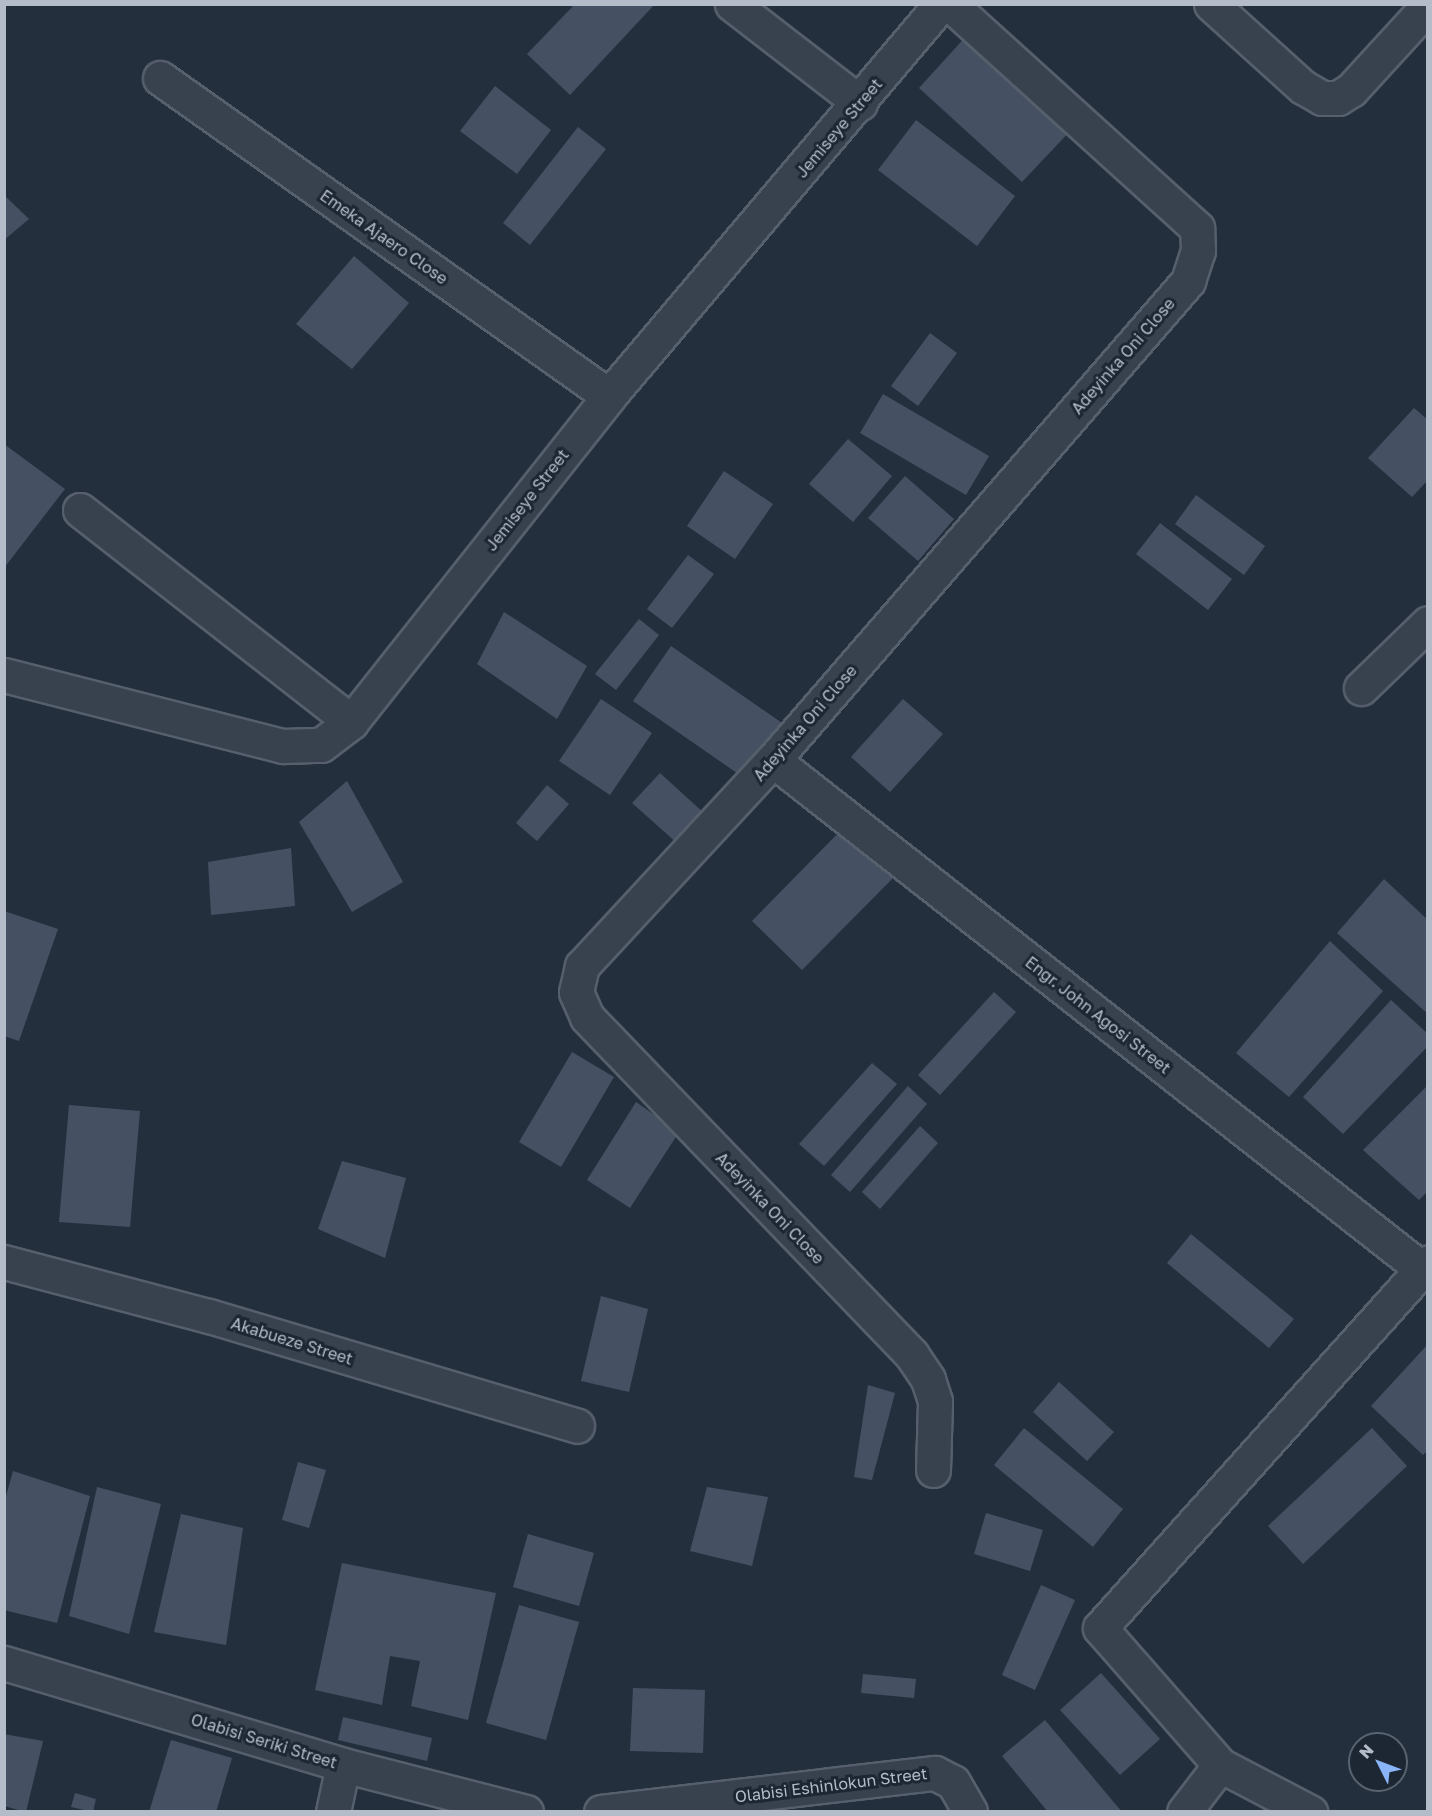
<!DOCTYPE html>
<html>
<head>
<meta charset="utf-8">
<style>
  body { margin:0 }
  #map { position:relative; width:1432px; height:1816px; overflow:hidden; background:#242f3e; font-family:"Golos Text",sans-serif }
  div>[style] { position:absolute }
  .building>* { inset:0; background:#455162 }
  .roads { filter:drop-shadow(2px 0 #565f6c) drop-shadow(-2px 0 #565f6c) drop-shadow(0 2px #565f6c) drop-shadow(0 -2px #565f6c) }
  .minor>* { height:33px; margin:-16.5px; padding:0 16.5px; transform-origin:16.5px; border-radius:16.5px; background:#38414e }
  span { translate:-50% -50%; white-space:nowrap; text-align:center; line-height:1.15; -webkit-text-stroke:6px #1d2633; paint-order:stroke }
  .street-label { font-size:16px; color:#b4bcc9 }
  .frame { position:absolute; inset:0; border:6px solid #b4bcc9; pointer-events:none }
  .north { position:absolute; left:1348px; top:1732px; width:60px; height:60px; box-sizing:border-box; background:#1d2633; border:2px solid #59626f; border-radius:50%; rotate:312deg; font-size:16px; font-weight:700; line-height:24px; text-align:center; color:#b4bcc9 }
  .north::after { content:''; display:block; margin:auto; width:21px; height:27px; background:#8ab4f8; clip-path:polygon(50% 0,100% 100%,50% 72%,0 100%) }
</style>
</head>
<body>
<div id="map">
  <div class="building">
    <i style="clip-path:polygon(575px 4px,655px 4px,570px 95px,527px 54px)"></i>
    <i style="clip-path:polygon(969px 33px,1073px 128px,1022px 182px,919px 88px)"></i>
    <i style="clip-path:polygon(495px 86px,551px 130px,517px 174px,460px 131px)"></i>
    <i style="clip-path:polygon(916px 120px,1015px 196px,977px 246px,878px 170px)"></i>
    <i style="clip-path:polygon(578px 127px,606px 149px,530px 245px,503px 223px)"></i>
    <i style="clip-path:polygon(4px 195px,29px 219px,4px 240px)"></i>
    <i style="clip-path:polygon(354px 256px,409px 303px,352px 369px,296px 324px)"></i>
    <i style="clip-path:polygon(930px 333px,957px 353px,918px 406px,891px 386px)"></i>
    <i style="clip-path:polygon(883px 394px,989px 456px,966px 495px,860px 433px)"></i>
    <i style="clip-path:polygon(1414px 408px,1428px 420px,1428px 480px,1412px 497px,1368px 458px)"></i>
    <i style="clip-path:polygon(848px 439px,892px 476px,853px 522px,809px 484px)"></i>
    <i style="clip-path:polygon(4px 444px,65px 489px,4px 568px)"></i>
    <i style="clip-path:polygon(724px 471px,773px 504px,735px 559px,687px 526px)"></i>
    <i style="clip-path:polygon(905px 476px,954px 519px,918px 561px,868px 518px)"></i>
    <i style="clip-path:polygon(1196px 495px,1265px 546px,1244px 575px,1175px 524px)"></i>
    <i style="clip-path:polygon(1160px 523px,1232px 579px,1208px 610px,1136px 554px)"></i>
    <i style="clip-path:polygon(688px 555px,714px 574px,672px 628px,647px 609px)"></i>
    <i style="clip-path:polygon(504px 612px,587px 666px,557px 719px,477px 664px)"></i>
    <i style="clip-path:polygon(639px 619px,659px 635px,616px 690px,595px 674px)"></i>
    <i style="clip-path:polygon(671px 646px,785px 725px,747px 780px,633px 701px)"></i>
    <i style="clip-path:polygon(601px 699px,652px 733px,610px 795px,559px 761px)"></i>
    <i style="clip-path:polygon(903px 699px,943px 734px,890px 792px,851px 757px)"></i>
    <i style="clip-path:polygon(660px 773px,705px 814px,678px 844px,632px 803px)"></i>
    <i style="clip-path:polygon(347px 781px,403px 882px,352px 912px,299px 822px)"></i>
    <i style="clip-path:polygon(547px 785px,569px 804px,537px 841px,516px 823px)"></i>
    <i style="clip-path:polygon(847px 824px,897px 874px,802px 970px,752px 921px)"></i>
    <i style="clip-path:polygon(291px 848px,295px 906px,211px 915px,208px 862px)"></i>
    <i style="clip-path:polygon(1384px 879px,1428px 920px,1428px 1014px,1337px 933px)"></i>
    <i style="clip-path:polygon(4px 911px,58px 929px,19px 1041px,4px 1036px)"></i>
    <i style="clip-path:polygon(1330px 941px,1383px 991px,1289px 1097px,1236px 1053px)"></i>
    <i style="clip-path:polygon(994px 992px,1016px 1012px,940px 1095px,918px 1075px)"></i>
    <i style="clip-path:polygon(1391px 1000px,1428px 1034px,1428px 1046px,1343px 1134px,1303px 1097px)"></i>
    <i style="clip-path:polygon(572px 1052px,614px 1077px,561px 1167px,519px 1142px)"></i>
    <i style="clip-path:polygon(872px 1063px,897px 1084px,824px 1166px,799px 1144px)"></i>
    <i style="clip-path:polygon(1428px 1085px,1428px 1191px,1419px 1200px,1363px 1150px)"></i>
    <i style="clip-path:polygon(908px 1086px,927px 1104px,850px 1192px,831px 1175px)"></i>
    <i style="clip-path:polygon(636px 1102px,679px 1132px,630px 1208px,587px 1180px)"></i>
    <i style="clip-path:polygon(69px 1105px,140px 1111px,130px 1227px,59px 1222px)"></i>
    <i style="clip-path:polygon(920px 1126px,938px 1143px,880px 1209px,862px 1192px)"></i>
    <i style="clip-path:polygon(342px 1161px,406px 1178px,385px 1258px,318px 1229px)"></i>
    <i style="clip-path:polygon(1191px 1234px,1294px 1319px,1269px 1348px,1167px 1263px)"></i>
    <i style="clip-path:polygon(601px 1296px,648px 1309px,629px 1392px,581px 1381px)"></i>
    <i style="clip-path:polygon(1428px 1344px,1428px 1450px,1423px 1455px,1371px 1406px)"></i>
    <i style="clip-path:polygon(1059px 1382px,1114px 1432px,1087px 1461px,1033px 1412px)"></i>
    <i style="clip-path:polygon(868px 1385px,895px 1393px,872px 1480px,854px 1477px)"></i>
    <i style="clip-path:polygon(1024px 1428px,1123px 1509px,1093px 1547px,994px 1465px)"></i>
    <i style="clip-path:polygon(1372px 1428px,1407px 1466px,1303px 1564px,1268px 1526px)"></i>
    <i style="clip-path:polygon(298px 1462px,326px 1470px,309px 1528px,282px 1520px)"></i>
    <i style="clip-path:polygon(13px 1471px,90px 1496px,57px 1623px,4px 1610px,4px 1503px)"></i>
    <i style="clip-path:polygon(97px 1487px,161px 1504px,129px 1634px,69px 1616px)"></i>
    <i style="clip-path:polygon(707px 1487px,768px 1497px,752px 1566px,690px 1551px)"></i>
    <i style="clip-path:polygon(986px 1513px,1043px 1530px,1030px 1571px,974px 1554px)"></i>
    <i style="clip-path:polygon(181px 1514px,243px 1528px,226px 1645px,154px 1632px)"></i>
    <i style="clip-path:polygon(528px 1534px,594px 1553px,579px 1606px,513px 1587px)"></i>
    <i style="clip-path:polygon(342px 1563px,496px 1593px,468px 1720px,411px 1706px,420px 1661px,390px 1656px,382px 1705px,315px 1690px)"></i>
    <i style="clip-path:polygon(1041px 1585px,1075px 1600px,1035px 1690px,1002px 1675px)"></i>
    <i style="clip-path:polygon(519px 1605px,579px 1622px,546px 1740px,486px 1723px)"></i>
    <i style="clip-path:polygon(1101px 1673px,1160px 1739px,1120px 1775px,1060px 1710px)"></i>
    <i style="clip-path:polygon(863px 1674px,916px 1679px,914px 1698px,861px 1693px)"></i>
    <i style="clip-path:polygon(633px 1688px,705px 1690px,703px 1753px,630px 1751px)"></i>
    <i style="clip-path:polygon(343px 1717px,432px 1738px,427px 1761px,338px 1740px)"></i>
    <i style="clip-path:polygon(1045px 1720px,1122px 1812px,1048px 1812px,1002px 1756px)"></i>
    <i style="clip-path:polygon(4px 1734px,43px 1741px,26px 1812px,4px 1806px)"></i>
    <i style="clip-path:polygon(171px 1740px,232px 1758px,216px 1812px,149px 1812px)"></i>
    <i style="clip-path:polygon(75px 1793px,96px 1799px,93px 1812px,71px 1807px)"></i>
  </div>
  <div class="roads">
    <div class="minor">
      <i style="left:732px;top:4px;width:162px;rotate:37.7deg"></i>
      <i style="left:1211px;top:4px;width:124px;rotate:42.1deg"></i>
      <i style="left:1303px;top:87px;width:22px;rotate:30deg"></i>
      <i style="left:1322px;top:98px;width:16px"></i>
      <i style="left:1338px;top:98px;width:15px;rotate:-32deg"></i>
      <i style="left:1351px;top:90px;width:114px;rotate:-47.5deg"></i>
      <i style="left:160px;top:78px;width:550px;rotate:35.31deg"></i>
      <i style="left:80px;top:510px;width:344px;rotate:38deg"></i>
      <i style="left:4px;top:675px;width:288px;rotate:14.3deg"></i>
      <i style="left:283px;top:746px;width:38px;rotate:-2deg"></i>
      <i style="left:321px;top:745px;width:38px;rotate:-37deg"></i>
      <i style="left:351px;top:722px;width:416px;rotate:-51.6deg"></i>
      <i style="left:609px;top:396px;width:514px;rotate:-49.74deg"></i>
      <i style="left:1361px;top:688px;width:93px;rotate:-44.1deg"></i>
      <i style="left:773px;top:760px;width:825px;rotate:38.11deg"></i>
      <i style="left:4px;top:1262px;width:212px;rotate:14.8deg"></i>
      <i style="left:209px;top:1316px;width:384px;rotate:16.6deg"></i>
      <i style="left:933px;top:1470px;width:69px;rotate:-88.3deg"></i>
      <i style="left:935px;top:1401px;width:23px;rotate:-108deg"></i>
      <i style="left:928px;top:1379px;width:29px;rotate:-124deg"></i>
      <i style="left:912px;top:1355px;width:469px;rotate:-133.9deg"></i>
      <i style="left:587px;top:1017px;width:27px;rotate:-114deg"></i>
      <i style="left:576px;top:992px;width:27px;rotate:-77deg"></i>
      <i style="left:582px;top:966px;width:281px;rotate:-47.2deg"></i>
      <i style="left:773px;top:760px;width:634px;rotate:-49.09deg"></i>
      <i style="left:1188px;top:281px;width:32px;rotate:-72deg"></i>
      <i style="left:1198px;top:251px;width:23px;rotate:-92deg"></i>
      <i style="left:1197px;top:228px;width:333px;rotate:-137.8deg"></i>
      <i style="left:4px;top:1663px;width:354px;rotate:16.7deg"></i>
      <i style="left:343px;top:1765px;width:189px;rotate:14.4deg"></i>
      <i style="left:1220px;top:1765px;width:102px;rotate:27.6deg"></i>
      <i style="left:333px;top:1812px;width:48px;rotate:-78deg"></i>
      <i style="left:601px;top:1812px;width:336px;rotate:-6.7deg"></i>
      <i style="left:935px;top:1773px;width:20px;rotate:27deg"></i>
      <i style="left:953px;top:1782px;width:34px;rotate:60deg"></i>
      <i style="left:1184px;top:1812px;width:59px;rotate:-52.5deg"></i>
      <i style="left:1220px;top:1765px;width:182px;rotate:-131.2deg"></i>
      <i style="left:1100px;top:1628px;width:491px;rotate:-48.1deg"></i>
    </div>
  </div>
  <div class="street-label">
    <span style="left:839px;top:128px;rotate:-50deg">Jemiseye Street</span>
    <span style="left:384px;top:237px;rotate:35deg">Emeka Ajaero Close</span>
    <span style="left:1123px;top:356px;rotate:-49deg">Adeyinka Oni Close</span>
    <span style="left:527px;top:500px;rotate:-52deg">Jemiseye Street</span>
    <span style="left:805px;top:723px;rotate:-49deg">Adeyinka Oni Close</span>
    <span style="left:1098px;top:1015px;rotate:38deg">Engr. John Agosi Street</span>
    <span style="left:770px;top:1208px;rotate:46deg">Adeyinka Oni Close</span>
    <span style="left:292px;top:1341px;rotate:17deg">Akabueze Street</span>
    <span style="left:264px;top:1741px;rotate:17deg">Olabisi Seriki Street</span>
    <span style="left:831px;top:1785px;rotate:-7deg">Olabisi Eshinlokun Street</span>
  </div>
  <div class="frame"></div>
  <div class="north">N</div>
</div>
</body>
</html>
